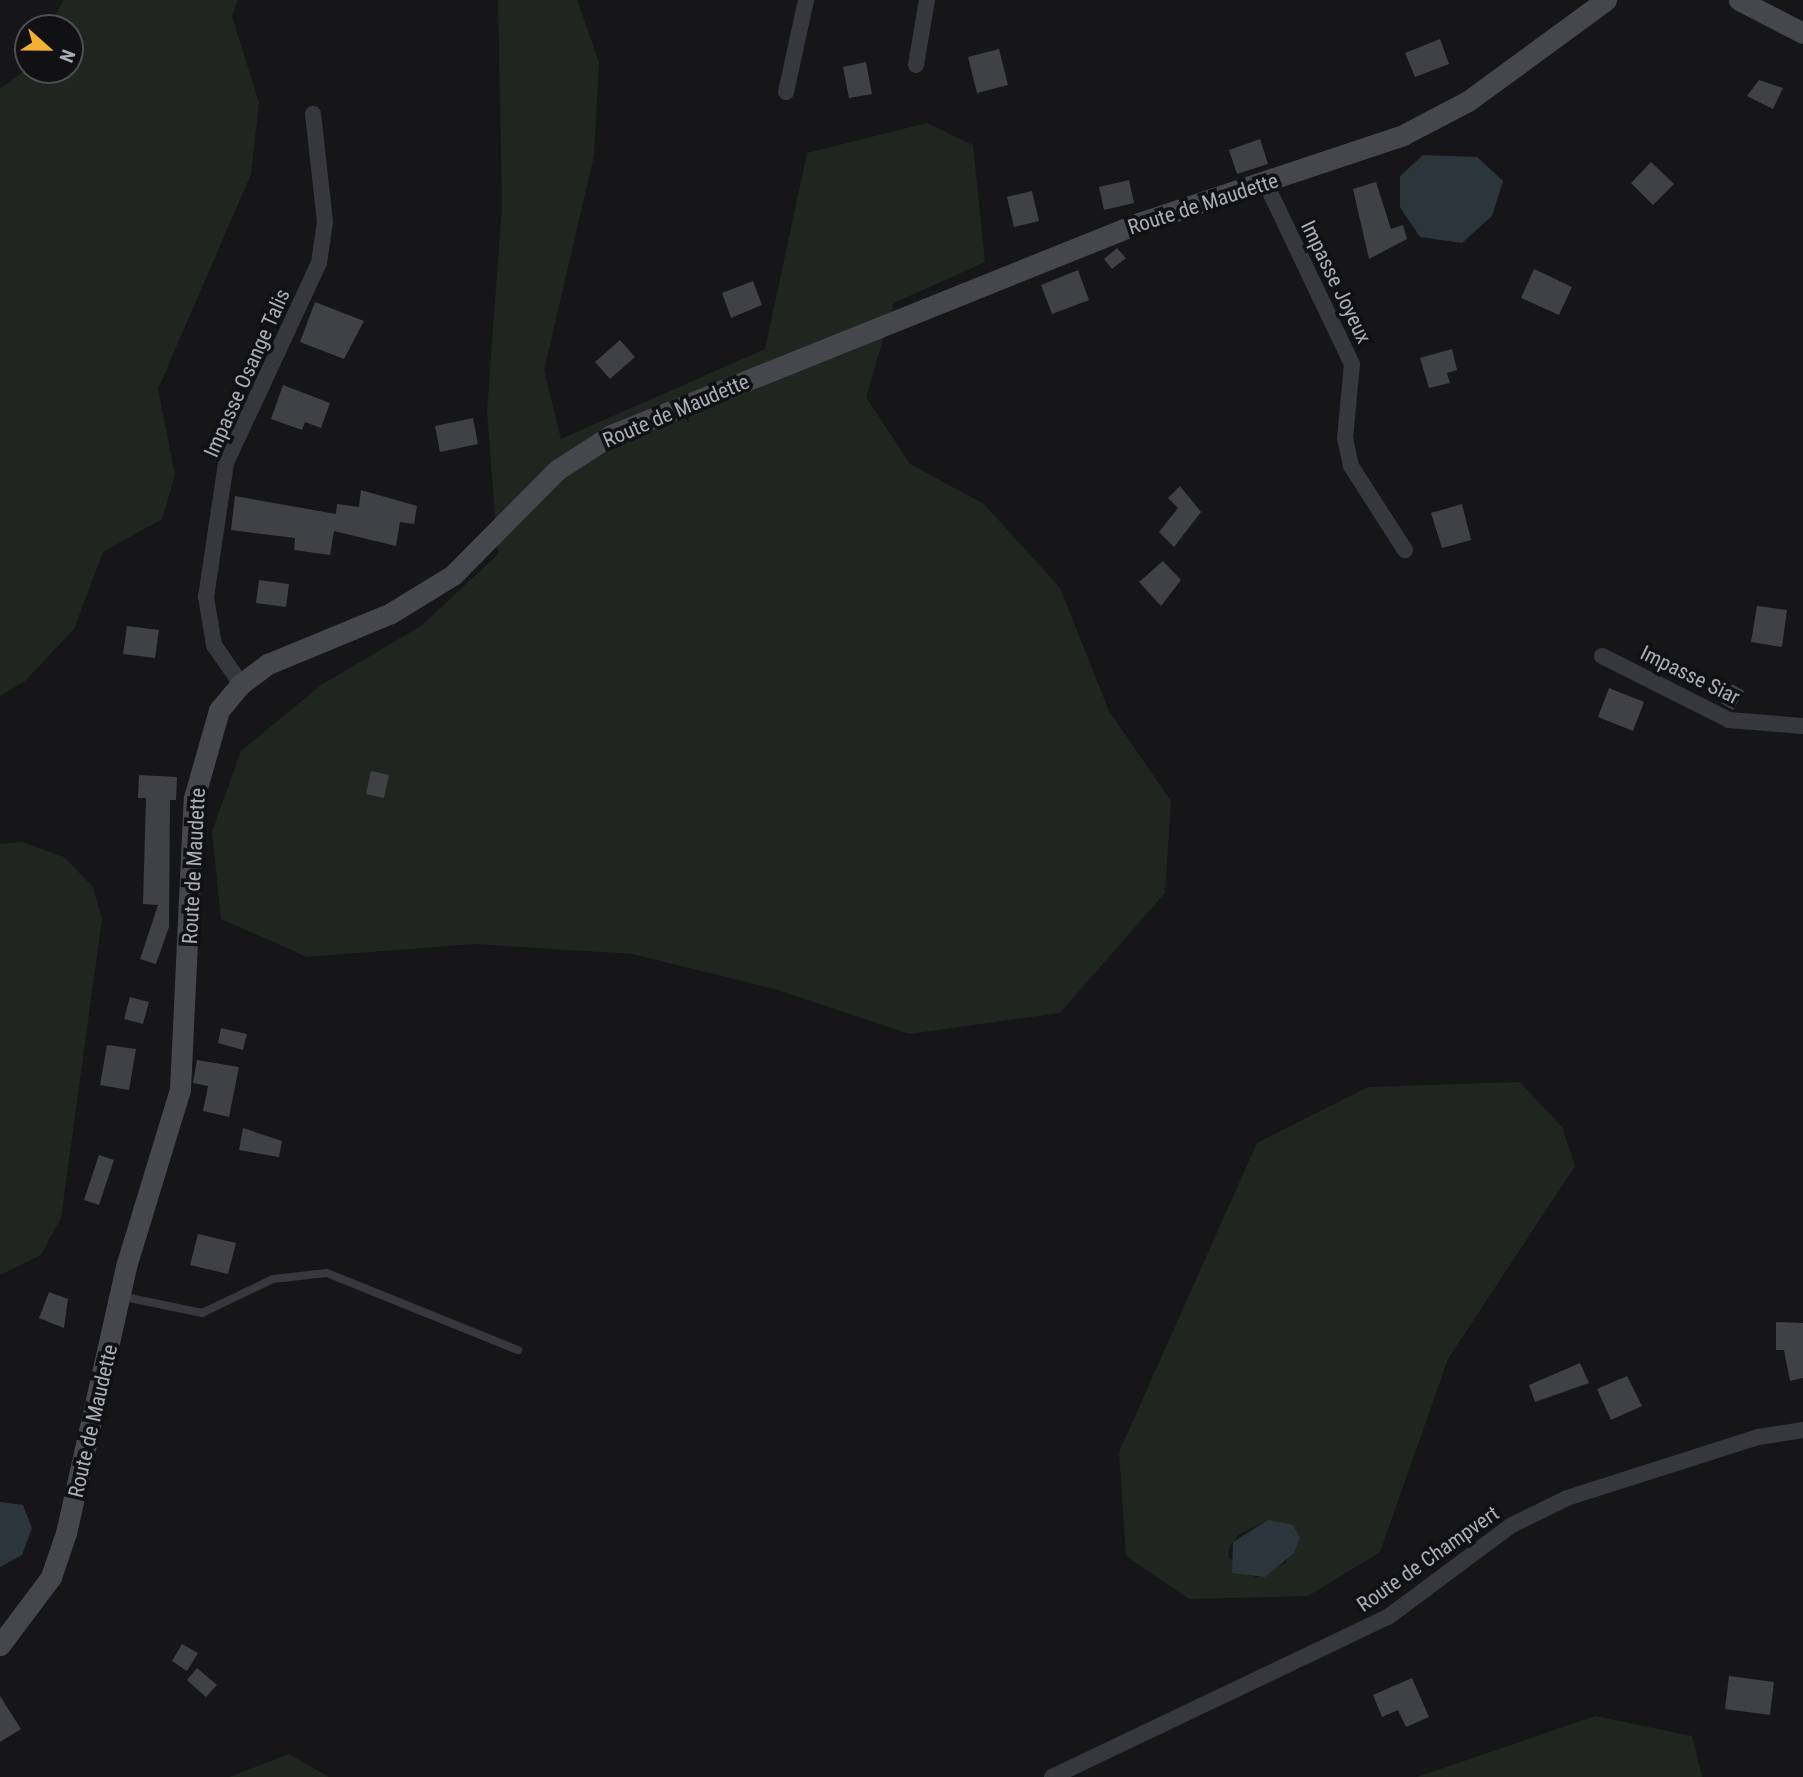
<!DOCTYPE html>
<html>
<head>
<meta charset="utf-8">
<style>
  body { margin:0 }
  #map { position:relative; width:1803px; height:1777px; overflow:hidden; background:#161618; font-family:"Roboto Condensed",sans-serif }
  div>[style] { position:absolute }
  .green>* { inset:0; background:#1e261f }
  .water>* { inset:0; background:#2c353c }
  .building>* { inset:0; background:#404145 }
  .lane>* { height:8px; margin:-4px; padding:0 4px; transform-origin:4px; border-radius:4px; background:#37383d }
  .street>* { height:16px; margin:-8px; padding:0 8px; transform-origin:8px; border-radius:8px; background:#37383d }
  .secondary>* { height:21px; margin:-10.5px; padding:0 10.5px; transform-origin:10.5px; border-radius:10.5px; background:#45474d }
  span { translate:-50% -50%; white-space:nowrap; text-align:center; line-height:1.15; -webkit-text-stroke:7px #111113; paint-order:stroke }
  .street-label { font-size:21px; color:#a8adb8 }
  .north { position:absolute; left:14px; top:14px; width:70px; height:70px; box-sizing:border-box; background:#111113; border:2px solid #4d4f55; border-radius:50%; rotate:111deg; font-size:19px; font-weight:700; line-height:28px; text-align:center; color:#a8adb8 }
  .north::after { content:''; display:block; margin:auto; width:24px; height:32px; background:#f2b134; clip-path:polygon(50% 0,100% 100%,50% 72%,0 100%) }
</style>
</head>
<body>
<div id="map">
  <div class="green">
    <i style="clip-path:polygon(63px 0,238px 0,232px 16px,259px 103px,251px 174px,158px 389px,175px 475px,162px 519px,103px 552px,74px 629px,25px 681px,0 696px,0 89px,28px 68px,70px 70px,70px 28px,50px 28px)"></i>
    <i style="clip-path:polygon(498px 0,577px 0,599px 62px,594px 156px,544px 370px,561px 439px,765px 349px,807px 153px,927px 123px,973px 145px,985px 262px,894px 303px,866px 397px,910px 464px,984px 504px,1060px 588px,1109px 711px,1171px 801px,1165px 893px,1060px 1013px,909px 1034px,778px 990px,633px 954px,474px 944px,307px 957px,221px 919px,212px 832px,241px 751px,321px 685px,421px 626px,498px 554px,487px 411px,502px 206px)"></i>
    <i style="clip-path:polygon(22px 842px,64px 857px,93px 887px,102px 919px,61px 1218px,41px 1255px,0 1275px,0 844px)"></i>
    <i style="clip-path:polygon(evenodd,1520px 1082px,1562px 1127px,1575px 1166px,1448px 1359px,1380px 1552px,1308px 1596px,1189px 1599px,1126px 1556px,1119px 1452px,1257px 1143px,1368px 1087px,1520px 1082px,1268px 1520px,1287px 1562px,1256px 1578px,1228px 1557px,1230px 1546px,1238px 1535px,1268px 1520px)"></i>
    <i style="clip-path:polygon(1595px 1716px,1692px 1736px,1702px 1777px,1417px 1777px)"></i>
    <i style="clip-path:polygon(289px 1754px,329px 1777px,229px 1777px)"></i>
  </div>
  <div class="water">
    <i style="clip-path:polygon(1423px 155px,1477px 157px,1503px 181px,1492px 216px,1462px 243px,1420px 237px,1400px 207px,1400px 176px)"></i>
    <i style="clip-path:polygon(0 1502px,23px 1505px,32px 1528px,22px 1555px,0 1567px)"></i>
    <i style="clip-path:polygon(1268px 1520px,1293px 1525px,1300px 1538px,1294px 1553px,1265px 1577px,1232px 1573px,1233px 1542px)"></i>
  </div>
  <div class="building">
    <i style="clip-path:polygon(1440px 39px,1449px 64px,1415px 77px,1405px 53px)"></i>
    <i style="clip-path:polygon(999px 49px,1008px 85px,977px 93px,968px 57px)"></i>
    <i style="clip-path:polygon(866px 62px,872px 94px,849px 98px,843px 67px)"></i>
    <i style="clip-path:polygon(1759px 80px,1783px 88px,1773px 109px,1747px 96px)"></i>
    <i style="clip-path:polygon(1260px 139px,1268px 164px,1237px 174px,1229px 150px)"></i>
    <i style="clip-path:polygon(1651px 162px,1674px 184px,1653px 205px,1631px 183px)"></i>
    <i style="clip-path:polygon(1129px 180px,1134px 203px,1104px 210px,1099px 187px)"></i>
    <i style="clip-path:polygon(1376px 182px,1391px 229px,1403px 225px,1407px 239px,1369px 259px,1353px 189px)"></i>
    <i style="clip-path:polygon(1032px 191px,1039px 221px,1014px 227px,1007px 197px)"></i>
    <i style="clip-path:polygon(1117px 248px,1126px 258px,1112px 269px,1104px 259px)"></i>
    <i style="clip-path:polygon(1534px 269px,1572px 287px,1559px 315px,1521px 298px)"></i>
    <i style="clip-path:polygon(1078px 270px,1089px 300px,1052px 314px,1041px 285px)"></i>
    <i style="clip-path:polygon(753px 281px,762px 305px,731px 318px,722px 293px)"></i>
    <i style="clip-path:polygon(315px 302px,364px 321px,344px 359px,300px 342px)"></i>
    <i style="clip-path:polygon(620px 340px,635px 357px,610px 379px,595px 362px)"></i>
    <i style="clip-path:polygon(1452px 349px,1457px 370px,1447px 373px,1450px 383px,1429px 388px,1420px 358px)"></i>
    <i style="clip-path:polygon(283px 385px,330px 403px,321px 428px,305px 422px,302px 430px,271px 419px)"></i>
    <i style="clip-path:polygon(473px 418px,478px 444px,440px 452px,435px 426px)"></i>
    <i style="clip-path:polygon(1180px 486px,1201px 512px,1174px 547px,1159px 532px,1178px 508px,1168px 498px)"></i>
    <i style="clip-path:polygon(361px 490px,417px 506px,414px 524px,400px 522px,396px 546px,334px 531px,330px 555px,294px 550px,295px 538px,231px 530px,235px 496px,336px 514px,337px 504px,359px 507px)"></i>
    <i style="clip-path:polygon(1462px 504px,1471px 540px,1442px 548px,1431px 513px)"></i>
    <i style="clip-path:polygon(1163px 561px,1181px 580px,1161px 606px,1139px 582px)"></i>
    <i style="clip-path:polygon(259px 580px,289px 584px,286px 607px,256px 603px)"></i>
    <i style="clip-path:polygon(1757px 606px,1787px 610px,1782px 647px,1751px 642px)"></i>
    <i style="clip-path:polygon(127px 626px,159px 630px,155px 658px,123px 654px)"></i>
    <i style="clip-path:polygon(1732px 684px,1744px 691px,1733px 710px,1721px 703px)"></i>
    <i style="clip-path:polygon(1609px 688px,1644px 702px,1633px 731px,1598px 717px)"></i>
    <i style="clip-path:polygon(371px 771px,389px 775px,384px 798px,366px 794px)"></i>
    <i style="clip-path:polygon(139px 775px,177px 777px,176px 800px,170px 800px,169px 927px,156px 964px,140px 959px,158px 905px,143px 904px,146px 798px,138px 798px)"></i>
    <i style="clip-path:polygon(130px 997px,149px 1002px,143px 1024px,124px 1019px)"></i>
    <i style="clip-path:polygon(221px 1028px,247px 1034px,243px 1050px,218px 1043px)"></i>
    <i style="clip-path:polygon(107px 1045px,136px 1049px,129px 1090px,100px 1085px)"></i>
    <i style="clip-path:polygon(197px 1060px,239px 1067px,229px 1117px,203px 1111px,208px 1086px,193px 1083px)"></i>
    <i style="clip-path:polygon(243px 1128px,282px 1141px,279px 1157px,239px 1150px)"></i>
    <i style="clip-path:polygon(99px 1155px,114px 1160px,99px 1205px,84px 1200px)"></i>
    <i style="clip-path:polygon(198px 1234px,236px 1243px,228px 1274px,190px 1265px)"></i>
    <i style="clip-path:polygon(49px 1292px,68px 1299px,64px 1328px,39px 1318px)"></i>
    <i style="clip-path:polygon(1776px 1322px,1803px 1323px,1803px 1378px,1790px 1381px,1784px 1350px,1776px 1350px)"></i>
    <i style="clip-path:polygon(1580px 1363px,1589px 1383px,1535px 1402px,1529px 1385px)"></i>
    <i style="clip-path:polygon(1627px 1376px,1642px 1406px,1611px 1420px,1597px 1389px)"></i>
    <i style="clip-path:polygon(182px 1644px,198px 1653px,187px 1671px,172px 1661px)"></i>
    <i style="clip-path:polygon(197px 1668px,217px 1685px,206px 1697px,187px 1680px)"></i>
    <i style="clip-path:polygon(1729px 1676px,1774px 1682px,1770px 1715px,1725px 1709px)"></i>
    <i style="clip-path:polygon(1412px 1678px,1429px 1717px,1406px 1727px,1398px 1710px,1382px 1717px,1373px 1695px)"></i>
    <i style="clip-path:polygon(0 1696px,21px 1729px,0 1742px)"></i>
  </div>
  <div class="lane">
    <i style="left:120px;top:1296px;width:84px;rotate:11.7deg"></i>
    <i style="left:202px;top:1313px;width:79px;rotate:-25.6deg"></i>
    <i style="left:273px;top:1279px;width:54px;rotate:-6.3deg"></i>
    <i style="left:327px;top:1273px;width:206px;rotate:22deg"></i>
  </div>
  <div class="street">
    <i style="left:916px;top:65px;width:66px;rotate:-80.4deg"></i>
    <i style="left:786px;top:92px;width:94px;rotate:-77.7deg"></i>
    <i style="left:1267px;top:186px;width:197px;rotate:64.5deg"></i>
    <i style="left:1352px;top:364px;width:74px;rotate:95.4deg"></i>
    <i style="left:1345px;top:438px;width:29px;rotate:78deg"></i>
    <i style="left:1351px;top:466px;width:100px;rotate:57.3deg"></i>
    <i style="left:1602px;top:656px;width:142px;rotate:26.7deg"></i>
    <i style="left:1729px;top:720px;width:74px;rotate:4.6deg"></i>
    <i style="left:241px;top:684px;width:47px;rotate:-124.7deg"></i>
    <i style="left:214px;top:645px;width:49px;rotate:-99.5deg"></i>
    <i style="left:206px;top:597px;width:135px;rotate:-81.5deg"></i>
    <i style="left:226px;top:463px;width:221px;rotate:-65.1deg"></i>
    <i style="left:319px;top:263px;width:41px;rotate:-81.7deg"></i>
    <i style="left:325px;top:222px;width:109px;rotate:-96.3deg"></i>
    <i style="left:1052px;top:1777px;width:372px;rotate:-25.5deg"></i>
    <i style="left:1388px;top:1617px;width:154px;rotate:-36.6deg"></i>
    <i style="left:1512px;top:1525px;width:61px;rotate:-26.1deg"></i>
    <i style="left:1567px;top:1498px;width:201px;rotate:-17.7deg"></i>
    <i style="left:1758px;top:1437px;width:46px;rotate:-8.8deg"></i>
  </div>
  <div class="secondary">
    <i style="left:1739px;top:0;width:72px;rotate:27.3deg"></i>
    <i style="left:0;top:1645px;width:85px;rotate:-53.1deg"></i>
    <i style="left:51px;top:1577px;width:46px;rotate:-71.2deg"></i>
    <i style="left:66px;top:1533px;width:277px;rotate:-77.3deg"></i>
    <i style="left:127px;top:1263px;width:181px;rotate:-73deg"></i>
    <i style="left:180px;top:1090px;width:292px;rotate:-87.3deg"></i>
    <i style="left:194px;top:798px;width:91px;rotate:-74.1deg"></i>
    <i style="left:219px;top:710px;width:34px;rotate:-50deg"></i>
    <i style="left:241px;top:684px;width:34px;rotate:-37deg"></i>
    <i style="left:268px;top:664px;width:133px;rotate:-22.5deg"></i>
    <i style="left:391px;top:613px;width:73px;rotate:-31.5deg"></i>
    <i style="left:453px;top:575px;width:148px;rotate:-45.3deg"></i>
    <i style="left:557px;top:470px;width:64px;rotate:-32.9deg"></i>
    <i style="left:611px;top:435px;width:569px;rotate:-21.88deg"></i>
    <i style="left:1139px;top:223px;width:278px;rotate:-18.4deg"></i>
    <i style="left:1403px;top:135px;width:73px;rotate:-27.6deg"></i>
    <i style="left:1468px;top:101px;width:171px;rotate:-36.2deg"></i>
  </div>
  <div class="street-label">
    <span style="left:1203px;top:204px;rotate:-18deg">Route de Maudette</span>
    <span style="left:1336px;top:282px;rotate:64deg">Impasse Joyeux</span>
    <span style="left:247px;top:373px;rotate:-66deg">Impasse Osange Talis</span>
    <span style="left:676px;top:411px;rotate:-23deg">Route de Maudette</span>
    <span style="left:1690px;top:675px;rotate:26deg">Impasse Siar</span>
    <span style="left:194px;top:866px;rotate:-87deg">Route de Maudette</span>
    <span style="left:93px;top:1421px;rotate:-77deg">Route de Maudette</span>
    <span style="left:1428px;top:1559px;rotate:-35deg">Route de Champvert</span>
  </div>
  <div class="north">N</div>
</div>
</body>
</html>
